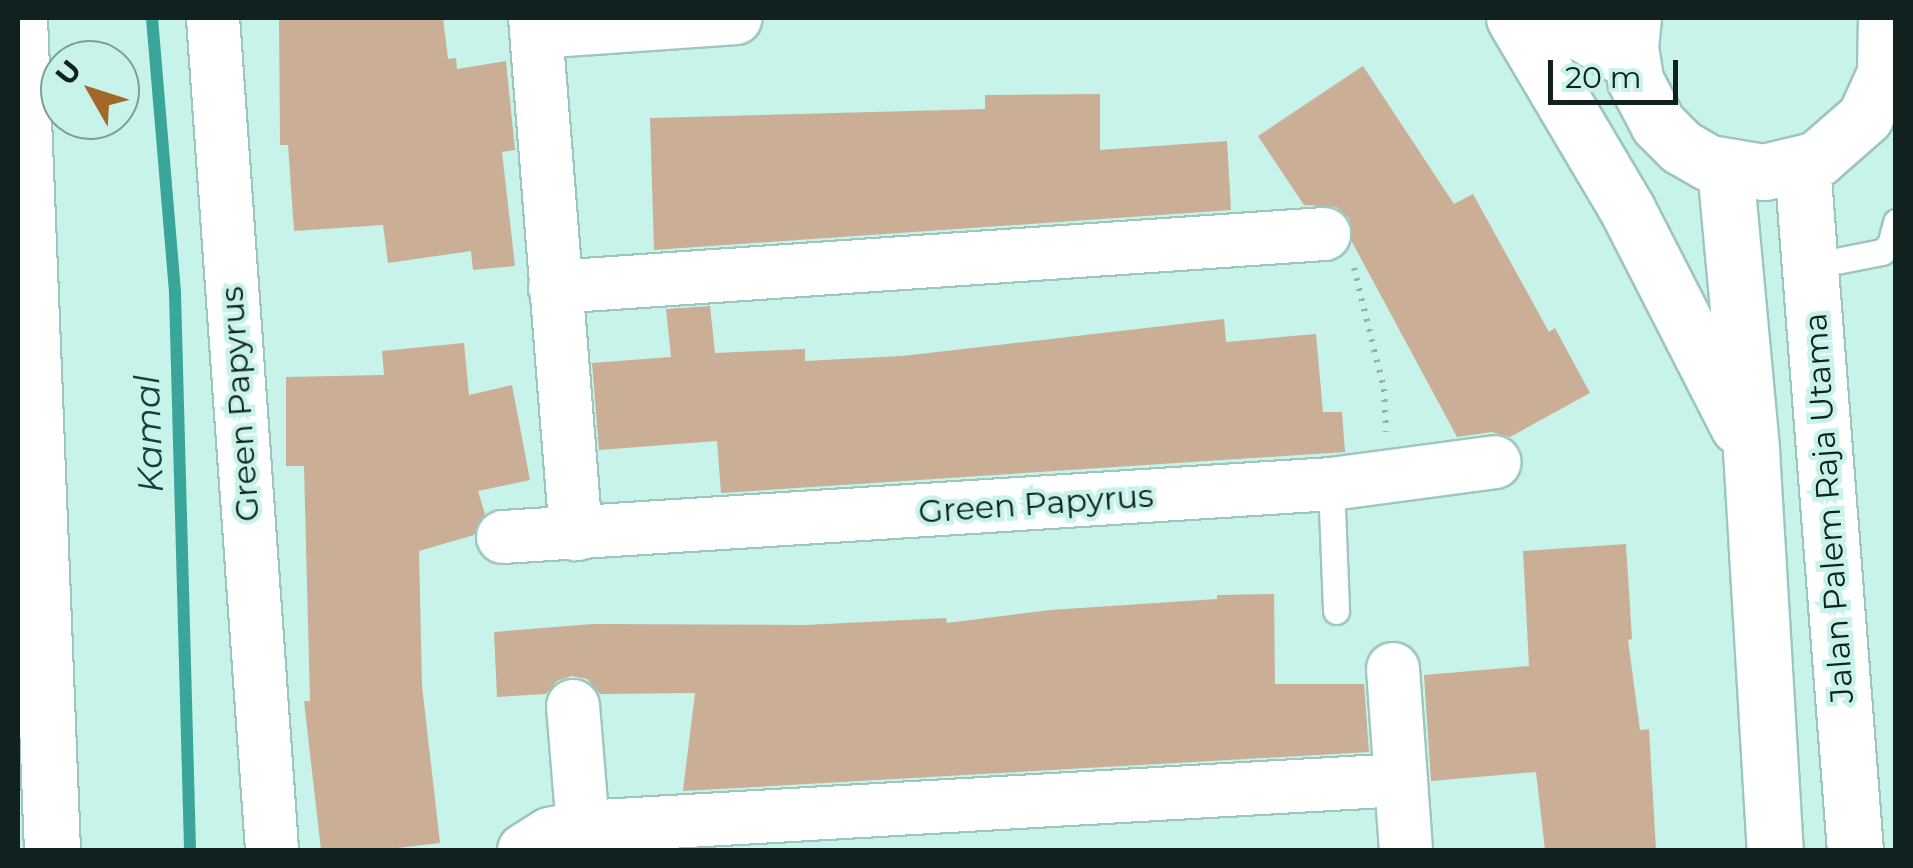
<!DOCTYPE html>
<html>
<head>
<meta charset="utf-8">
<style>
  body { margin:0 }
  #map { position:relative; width:1913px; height:868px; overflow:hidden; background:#c7f3eb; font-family:Montserrat,sans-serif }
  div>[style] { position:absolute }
  .stream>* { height:12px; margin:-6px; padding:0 6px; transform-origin:6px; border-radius:6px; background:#3aa699 }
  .building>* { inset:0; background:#caae96 }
  .path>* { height:6px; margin-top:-3px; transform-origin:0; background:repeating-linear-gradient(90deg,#90b3ad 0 2.5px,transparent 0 10.5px) }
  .roads { filter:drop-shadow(2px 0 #9cc6bf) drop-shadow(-2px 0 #9cc6bf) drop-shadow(0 2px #9cc6bf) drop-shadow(0 -2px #9cc6bf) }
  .lane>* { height:25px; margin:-12.5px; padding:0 12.5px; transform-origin:12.5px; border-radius:12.5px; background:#fff }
  .street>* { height:52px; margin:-26px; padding:0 26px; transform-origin:26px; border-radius:26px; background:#fff }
  .secondary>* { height:55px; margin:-27.5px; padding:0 27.5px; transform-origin:27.5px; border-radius:27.5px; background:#fff }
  span { translate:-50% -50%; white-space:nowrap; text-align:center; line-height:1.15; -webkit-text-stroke:9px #c7f3eb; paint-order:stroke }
  .street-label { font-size:32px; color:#11211f }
  .water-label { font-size:35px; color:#11413b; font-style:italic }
  .frame { position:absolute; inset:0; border:20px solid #11211f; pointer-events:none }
  .north { position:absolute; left:40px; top:40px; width:100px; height:100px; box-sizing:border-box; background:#c7f3eb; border:2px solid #7e9f99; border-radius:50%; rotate:309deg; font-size:28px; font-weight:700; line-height:40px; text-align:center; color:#11211f }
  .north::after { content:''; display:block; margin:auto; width:35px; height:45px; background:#a4672b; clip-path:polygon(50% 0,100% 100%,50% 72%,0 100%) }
  .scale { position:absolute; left:1548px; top:60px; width:130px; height:45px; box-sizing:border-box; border:5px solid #11211f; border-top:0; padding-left:12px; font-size:30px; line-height:35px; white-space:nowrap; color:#11211f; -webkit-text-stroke:8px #c7f3eb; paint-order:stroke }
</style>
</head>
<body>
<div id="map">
  <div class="stream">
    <i style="left:152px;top:18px;width:277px;rotate:85.2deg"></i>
    <i style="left:175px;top:294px;width:556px;rotate:88.45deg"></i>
  </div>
  <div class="building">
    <i style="clip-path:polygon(279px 18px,443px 18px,448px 59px,456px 58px,457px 69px,506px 61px,515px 150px,502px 152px,515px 266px,473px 270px,471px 251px,388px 263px,383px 225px,294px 231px,288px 145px,280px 145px)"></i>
    <i style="clip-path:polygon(1363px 66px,1454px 204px,1473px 194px,1549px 332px,1555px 328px,1590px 393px,1510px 437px,1492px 432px,1457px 437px,1352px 242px,1349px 218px,1336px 207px,1304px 205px,1258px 136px)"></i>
    <i style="clip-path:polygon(1100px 94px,1100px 150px,1227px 141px,1231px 210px,654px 250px,650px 118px,985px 109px,985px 95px)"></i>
    <i style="clip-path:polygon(710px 306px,715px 353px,805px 349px,805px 361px,902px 356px,1224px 319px,1226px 342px,1316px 334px,1323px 412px,1342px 412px,1345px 452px,721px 493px,717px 441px,599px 450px,592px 363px,671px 357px,666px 309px)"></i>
    <i style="clip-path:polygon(464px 343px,469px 395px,512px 385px,530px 480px,478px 491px,485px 514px,474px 535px,419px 551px,422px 686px,440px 843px,380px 850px,321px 850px,304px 701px,310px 701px,304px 466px,286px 466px,286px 377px,384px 375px,382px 351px)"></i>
    <i style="clip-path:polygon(1626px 544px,1632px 639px,1628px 640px,1640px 730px,1649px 729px,1656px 850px,1545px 850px,1536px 772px,1431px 781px,1424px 675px,1529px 666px,1523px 551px)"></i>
    <i style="clip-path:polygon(1274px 594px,1275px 684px,1364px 684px,1369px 752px,683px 791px,695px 693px,600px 694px,587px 679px,572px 676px,557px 681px,546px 694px,497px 697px,494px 632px,593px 624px,805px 625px,946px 618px,947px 623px,1050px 610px,1217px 599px,1217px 595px)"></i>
  </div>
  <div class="path">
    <i style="left:1354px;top:268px;width:125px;rotate:76.1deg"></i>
    <i style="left:1384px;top:389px;width:43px;rotate:87.3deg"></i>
  </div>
  <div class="roads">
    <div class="lane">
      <i style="left:1811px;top:266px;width:72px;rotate:-11.2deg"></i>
      <i style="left:1882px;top:252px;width:11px;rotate:-41deg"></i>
      <i style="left:1890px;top:245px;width:24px;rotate:-75deg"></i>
      <i style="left:1331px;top:484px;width:127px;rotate:87.7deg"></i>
    </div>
    <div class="street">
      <i style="left:213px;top:18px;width:834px;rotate:85.94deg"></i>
      <i style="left:535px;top:18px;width:518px;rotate:85.46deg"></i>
      <i style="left:1553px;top:18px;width:91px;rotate:30.5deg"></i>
      <i style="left:537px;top:32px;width:199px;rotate:-4deg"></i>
      <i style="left:555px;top:287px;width:771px;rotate:-3.94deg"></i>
      <i style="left:503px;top:537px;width:830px;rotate:-3.66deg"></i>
      <i style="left:1331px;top:484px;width:165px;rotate:-7.6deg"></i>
      <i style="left:1393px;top:669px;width:181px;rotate:85.9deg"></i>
      <i style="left:573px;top:706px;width:121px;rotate:85.3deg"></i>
      <i style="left:524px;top:850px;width:31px;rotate:-32deg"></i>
      <i style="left:550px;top:834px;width:34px;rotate:-12deg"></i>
      <i style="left:583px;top:827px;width:819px;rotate:-3.29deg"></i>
    </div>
    <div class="secondary">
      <i style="left:19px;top:18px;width:833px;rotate:87.73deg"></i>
      <i style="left:1514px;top:18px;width:224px;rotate:59.4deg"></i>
      <i style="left:1628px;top:211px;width:242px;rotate:62.9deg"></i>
      <i style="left:1633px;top:18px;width:29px;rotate:96deg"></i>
      <i style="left:1630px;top:47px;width:33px;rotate:81deg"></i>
      <i style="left:1635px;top:80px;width:50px;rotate:62.4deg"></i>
      <i style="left:1658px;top:124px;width:33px;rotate:45deg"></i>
      <i style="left:1681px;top:147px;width:32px;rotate:30deg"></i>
      <i style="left:1709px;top:163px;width:56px;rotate:9.3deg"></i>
      <i style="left:1764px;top:172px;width:55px;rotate:-13.8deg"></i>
      <i style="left:1817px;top:159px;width:64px;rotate:-41.2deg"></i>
      <i style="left:1865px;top:117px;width:48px;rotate:-65.6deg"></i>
      <i style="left:1885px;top:73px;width:55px;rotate:-89deg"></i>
      <i style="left:1802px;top:165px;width:687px;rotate:85.58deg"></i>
      <i style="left:1725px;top:168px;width:283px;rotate:84.7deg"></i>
      <i style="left:1751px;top:450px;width:401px;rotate:86.6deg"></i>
    </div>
  </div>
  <div class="street-label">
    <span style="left:240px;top:404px;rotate:-94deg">Green Papyrus</span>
    <span style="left:1036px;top:504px;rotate:-4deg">Green Papyrus</span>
    <span style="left:1829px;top:508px;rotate:-94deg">Jalan Palem Raja Utama</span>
  </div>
  <div class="water-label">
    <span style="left:149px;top:434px;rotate:-92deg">Kamal</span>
  </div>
  <div class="frame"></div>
  <div class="north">U</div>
  <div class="scale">20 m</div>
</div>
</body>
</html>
